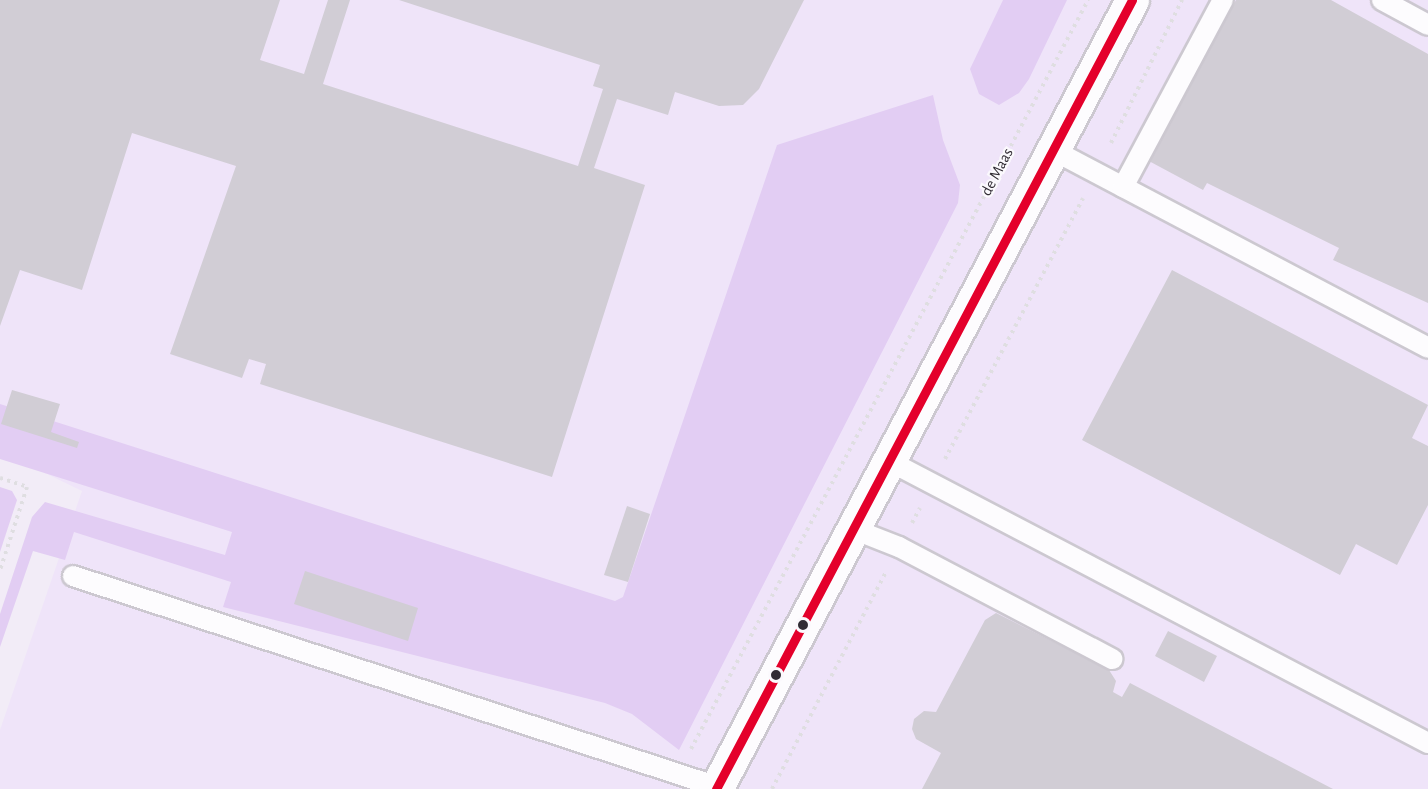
<!DOCTYPE html>
<html>
<head>
<meta charset="utf-8">
<style>
  body { margin:0 }
  #map { position:relative; width:1428px; height:789px; overflow:hidden; background:#f2ecf7; font-family:"Alegreya Sans",sans-serif }
  div>[style] { position:absolute }
  .built>* { inset:0; background:#efe4f9 }
  .green>* { inset:0; background:#e2cdf3 }
  .building>* { inset:0; background:#d1cdd5 }
  .path>* { height:4px; margin-top:-2px; transform-origin:0; background:repeating-linear-gradient(90deg,#dfdee1 0 3px,transparent 0 7.5px) }
  .roads { filter:drop-shadow(2px 0 #ccc8d0) drop-shadow(-2px 0 #ccc8d0) drop-shadow(0 2px #ccc8d0) drop-shadow(0 -2px #ccc8d0) }
  .service>* { height:20px; margin:-10px; padding:0 10px; transform-origin:10px; border-radius:10px; background:#fdfcfe }
  .tertiary>* { height:33px; margin:-16.5px; padding:0 16.5px; transform-origin:16.5px; border-radius:16.5px; background:#fdfcfe }
  .bus-1>* { height:9px; margin:-4.5px; padding:0 4.5px; transform-origin:4.5px; border-radius:4.5px; background:#e4002b }
  .dots>* { width:16px; height:16px; translate:-50% -50%; box-sizing:border-box; border:3px solid #fbf9fd; border-radius:50% }
  span { translate:-50% -50%; white-space:nowrap; text-align:center; line-height:1.15; -webkit-text-stroke:4.5px #fbf9fd; paint-order:stroke }
  .street-label { font-size:16px; color:#312c34 }
</style>
</head>
<body>
<div id="map">
  <div class="built">
    <i style="clip-path:polygon(0 0,1428px 0,1428px 789px,0 789px,0 730px,82px 491px,0 451px)"></i>
  </div>
  <div class="green">
    <i style="clip-path:polygon(1003px 0,1067px 0,1029px 79px,1019px 93px,999px 105px,979px 94px,970px 69px)"></i>
    <i style="clip-path:polygon(933px 95px,943px 140px,960px 185px,958px 203px,679px 750px,632px 714px,605px 703px,223px 607px,231px 582px,74px 532px,65px 560px,33px 551px,0 647px,0 614px,32px 517px,45px 502px,225px 555px,232px 532px,0 459px,0 404px,615px 601px,623px 597px,777px 145px)"></i>
    <i style="clip-path:polygon(0 487px,12px 491px,17px 500px,0 552px)"></i>
  </div>
  <div class="building">
    <i style="clip-path:polygon(0 0,280px 0,260px 60px,304px 74px,328px 0,350px 0,323px 84px,578px 166px,603px 89px,593px 86px,600px 65px,399px 0,804px 0,759px 89px,743px 105px,719px 106px,675px 92px,668px 115px,617px 99px,594px 168px,645px 185px,552px 477px,260px 384px,266px 364px,249px 359px,242px 378px,170px 354px,236px 166px,132px 133px,82px 290px,20px 270px,0 326px)"></i>
    <i style="clip-path:polygon(1236px 0,1331px 0,1428px 54px,1428px 303px,1333px 260px,1339px 248px,1207px 183px,1203px 190px,1147px 160px)"></i>
    <i style="clip-path:polygon(1172px 270px,1428px 405px,1412px 438px,1428px 446px,1428px 505px,1397px 565px,1356px 544px,1340px 575px,1082px 440px)"></i>
    <i style="clip-path:polygon(12px 390px,60px 404px,51px 432px,79px 442px,77px 448px,1px 424px)"></i>
    <i style="clip-path:polygon(627px 506px,650px 514px,628px 582px,604px 575px)"></i>
    <i style="clip-path:polygon(305px 571px,418px 608px,408px 641px,294px 604px)"></i>
    <i style="clip-path:polygon(996px 613px,1109px 670px,1116px 681px,1113px 692px,1122px 697px,1130px 683px,1333px 789px,922px 789px,941px 753px,916px 739px,912px 729px,914px 719px,924px 711px,936px 712px,985px 620px)"></i>
    <i style="clip-path:polygon(1168px 631px,1217px 656px,1204px 682px,1155px 656px)"></i>
  </div>
  <div class="path">
    <i style="left:1111px;top:143px;width:160px;rotate:-63.6deg"></i>
    <i style="left:945px;top:459px;width:295px;rotate:-62.1deg"></i>
    <i style="left:0;top:478px;width:28px;rotate:18deg"></i>
    <i style="left:27px;top:487px;width:87px;rotate:108deg"></i>
    <i style="left:912px;top:523px;width:17px;rotate:-62deg"></i>
    <i style="left:691px;top:749px;width:848px;rotate:-62.07deg"></i>
    <i style="left:772px;top:789px;width:245px;rotate:-62.3deg"></i>
  </div>
  <div class="roads">
    <div class="service">
      <i style="left:1382px;top:0;width:52px;rotate:28.5deg"></i>
      <i style="left:1053px;top:150px;width:424px;rotate:27.8deg"></i>
      <i style="left:1123px;top:187px;width:212px;rotate:-61.9deg"></i>
      <i style="left:889px;top:461px;width:608px;rotate:27.62deg"></i>
      <i style="left:853px;top:529px;width:49px;rotate:21.4deg"></i>
      <i style="left:899px;top:547px;width:241px;rotate:27.7deg"></i>
      <i style="left:73px;top:576px;width:685px;rotate:18.12deg"></i>
    </div>
    <div class="tertiary">
      <i style="left:716px;top:789px;width:892px;rotate:-62.2deg"></i>
    </div>
  </div>
  <div class="bus-1">
    <i style="left:716px;top:789px;width:892px;rotate:-62.2deg"></i>
  </div>
  <div class="dots">
    <i style="left:803px;top:625px;background:#312c34"></i>
    <i style="left:776px;top:675px;background:#312c34"></i>
  </div>
  <div class="street-label">
    <span style="left:997px;top:172px;rotate:-62deg">de Maas</span>
  </div>
</div>
</body>
</html>
